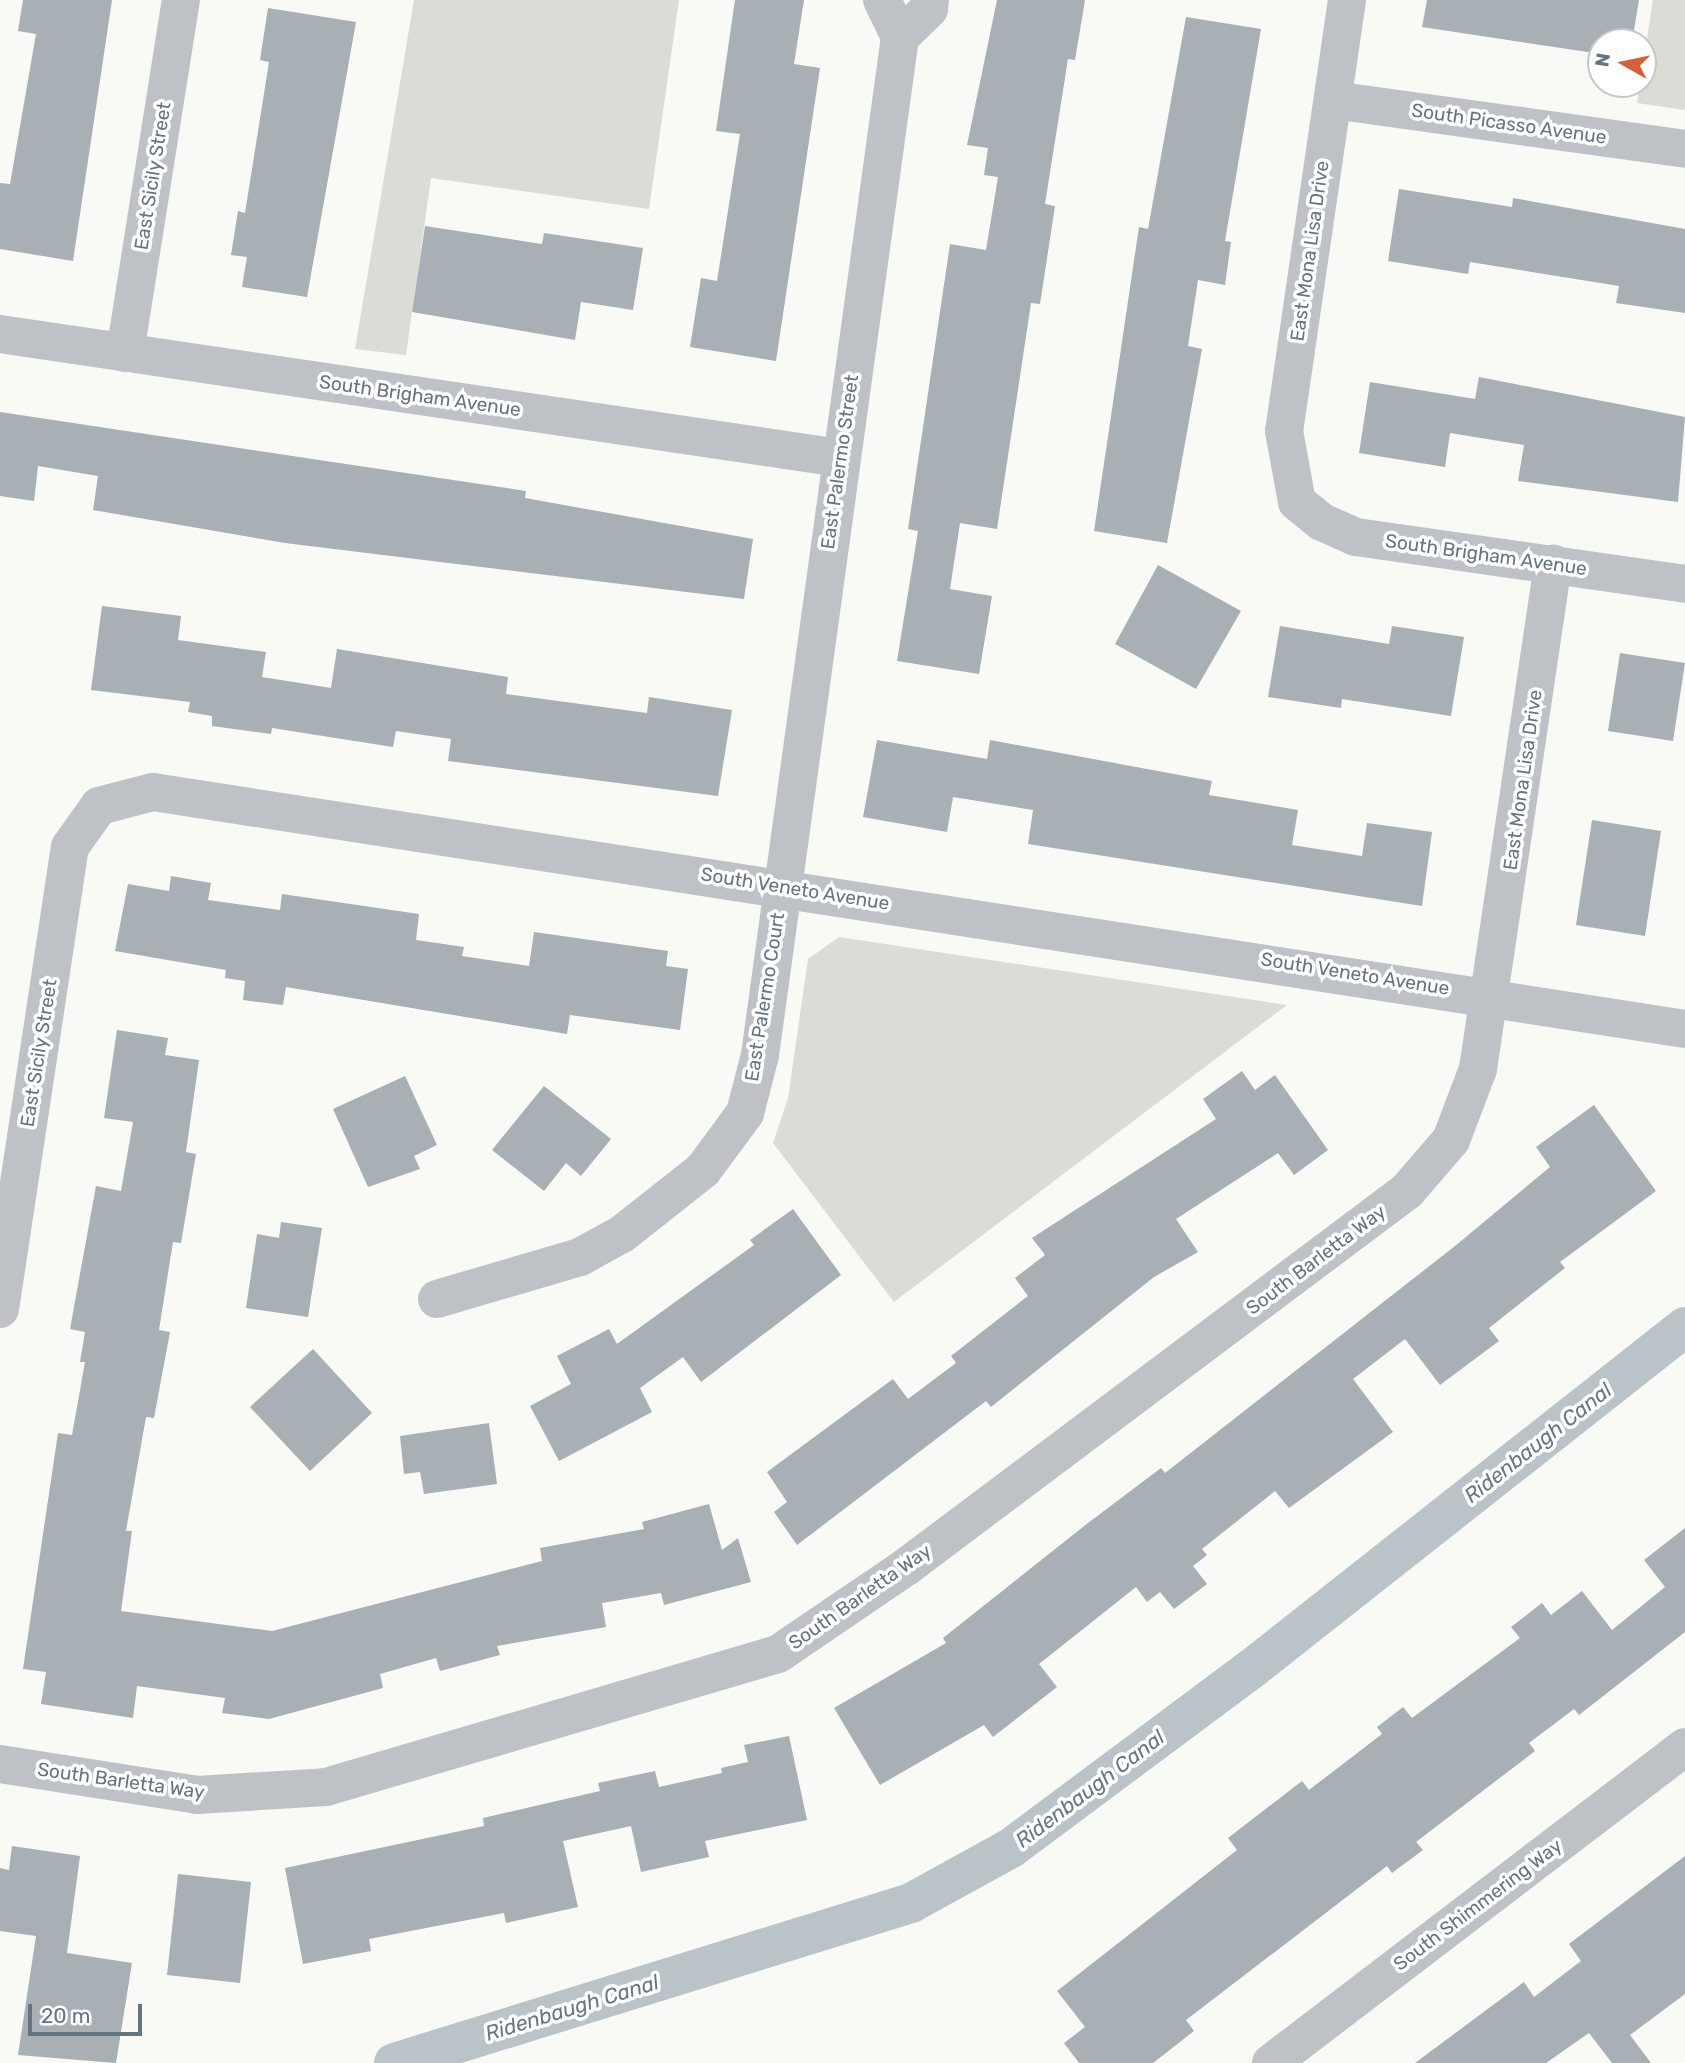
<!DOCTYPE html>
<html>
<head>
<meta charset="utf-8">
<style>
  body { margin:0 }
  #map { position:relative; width:1685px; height:2063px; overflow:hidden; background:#f9f9f6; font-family:Rubik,sans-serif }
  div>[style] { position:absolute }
  .green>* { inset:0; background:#d9ddd6 }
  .canal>* { height:40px; margin:-20px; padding:0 20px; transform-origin:20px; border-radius:20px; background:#bac4c8 }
  .building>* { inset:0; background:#a8afb5 }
  .minor>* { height:38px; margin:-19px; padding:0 19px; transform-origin:19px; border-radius:19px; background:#bec2c6 }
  span { translate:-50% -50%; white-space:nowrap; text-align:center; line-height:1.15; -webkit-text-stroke:7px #fff; paint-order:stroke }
  .street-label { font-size:19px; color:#66747f }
  .water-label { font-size:21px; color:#667980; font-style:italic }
  .north { position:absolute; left:1587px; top:28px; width:70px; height:70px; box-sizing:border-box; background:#fff; border:2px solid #c2c7cc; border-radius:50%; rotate:279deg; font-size:19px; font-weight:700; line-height:28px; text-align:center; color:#66747f }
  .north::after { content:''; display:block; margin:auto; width:24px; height:32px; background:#d55f3a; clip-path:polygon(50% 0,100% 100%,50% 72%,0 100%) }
  .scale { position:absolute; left:28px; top:2004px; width:114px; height:32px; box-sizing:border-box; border:4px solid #66747f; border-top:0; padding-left:9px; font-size:21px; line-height:24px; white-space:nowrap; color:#66747f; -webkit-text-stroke:5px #fff; paint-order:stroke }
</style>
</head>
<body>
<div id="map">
  <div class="green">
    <i style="clip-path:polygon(414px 0,679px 0,649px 209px,431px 178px,406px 355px,355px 349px)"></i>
    <i style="clip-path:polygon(1653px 0,1685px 0,1685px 110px,1637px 103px)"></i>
    <i style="clip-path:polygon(839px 937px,1287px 1005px,894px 1302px,773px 1143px,788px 1098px,808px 959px)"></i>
  </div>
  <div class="canal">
    <i style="left:394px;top:2063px;width:541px;rotate:-17.2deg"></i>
    <i style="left:911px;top:1903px;width:114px;rotate:-28.8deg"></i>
    <i style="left:1011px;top:1848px;width:298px;rotate:-36.7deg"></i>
    <i style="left:1250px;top:1670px;width:554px;rotate:-38.26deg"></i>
  </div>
  <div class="building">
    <i style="clip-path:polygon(23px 0,112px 0,73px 261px,0 249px,0 183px,10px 184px,36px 34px,18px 31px)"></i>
    <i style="clip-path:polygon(735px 0,804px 0,794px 64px,820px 68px,776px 361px,690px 347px,701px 278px,717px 281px,740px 134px,716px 131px)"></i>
    <i style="clip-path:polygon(997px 0,1085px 0,1075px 60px,1068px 59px,1045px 204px,1055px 206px,1040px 304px,1031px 303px,997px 529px,960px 523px,950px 589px,992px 596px,979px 674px,897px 661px,918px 531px,908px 529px,950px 244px,986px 250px,998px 177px,984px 175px,988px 148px,967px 145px)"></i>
    <i style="clip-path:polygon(1427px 0,1639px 0,1632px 42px,1601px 42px,1601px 54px,1422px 27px)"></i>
    <i style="clip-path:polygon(268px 8px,356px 22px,307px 297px,242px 287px,247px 257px,231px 255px,238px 211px,245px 213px,269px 62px,260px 60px)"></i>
    <i style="clip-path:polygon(1186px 17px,1261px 29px,1225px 241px,1231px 242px,1225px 285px,1198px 280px,1188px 346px,1202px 349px,1167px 543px,1094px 531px,1139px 227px,1148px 229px)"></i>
    <i style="clip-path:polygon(1399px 189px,1512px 207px,1513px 198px,1685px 229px,1685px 313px,1616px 303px,1619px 286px,1470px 262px,1468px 274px,1388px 261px)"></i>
    <i style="clip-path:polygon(425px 226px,542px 244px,544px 233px,643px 248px,633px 310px,581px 302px,575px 340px,412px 312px)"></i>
    <i style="clip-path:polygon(1479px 377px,1685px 417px,1678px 502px,1518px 481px,1524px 445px,1450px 433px,1445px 467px,1359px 453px,1370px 382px,1475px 399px)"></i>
    <i style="clip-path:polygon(0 412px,526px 491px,525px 498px,753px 539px,744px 599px,285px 543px,93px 510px,98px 476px,38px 466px,34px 501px,0 496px)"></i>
    <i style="clip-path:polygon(1158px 565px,1241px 611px,1196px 689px,1115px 644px)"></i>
    <i style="clip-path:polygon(102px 606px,181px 616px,178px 640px,266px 652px,262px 677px,331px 688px,337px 649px,508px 677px,506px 694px,647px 713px,649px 697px,732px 710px,718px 796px,448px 761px,451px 739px,396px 731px,393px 747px,272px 728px,271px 734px,212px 726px,212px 716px,188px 712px,190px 702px,91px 690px)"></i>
    <i style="clip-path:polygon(1280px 626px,1389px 644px,1392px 626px,1464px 637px,1451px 716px,1342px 699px,1341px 708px,1268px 697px)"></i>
    <i style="clip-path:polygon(1620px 653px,1685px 663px,1673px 741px,1608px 731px)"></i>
    <i style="clip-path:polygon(877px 740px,987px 759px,990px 740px,1212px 781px,1209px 795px,1298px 810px,1292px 845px,1362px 856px,1367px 823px,1432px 832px,1422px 906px,1028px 844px,1033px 810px,953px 797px,947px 832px,863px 817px)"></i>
    <i style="clip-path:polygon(1592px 820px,1661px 831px,1645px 936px,1576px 925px)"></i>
    <i style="clip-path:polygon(171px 876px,211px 883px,208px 900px,280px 910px,282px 894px,419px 914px,416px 940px,464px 947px,462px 956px,529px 966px,534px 932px,668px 951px,666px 966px,688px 969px,680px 1030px,570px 1015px,567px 1034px,286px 987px,283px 1005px,243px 1000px,245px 981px,225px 978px,226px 970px,115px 951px,128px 884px,169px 891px)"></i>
    <i style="clip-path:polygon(117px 1030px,168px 1038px,165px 1055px,199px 1060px,186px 1152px,196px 1154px,181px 1243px,173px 1242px,159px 1330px,170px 1332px,154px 1418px,146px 1417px,126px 1531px,132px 1531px,121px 1611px,272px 1631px,542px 1561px,540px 1548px,644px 1529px,642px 1522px,709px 1504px,722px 1550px,738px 1538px,751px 1582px,664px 1605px,661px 1593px,602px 1603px,606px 1627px,497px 1646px,500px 1655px,440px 1671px,436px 1658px,380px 1674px,383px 1688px,269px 1719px,222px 1713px,225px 1698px,137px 1686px,133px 1718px,41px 1704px,46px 1672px,23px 1669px,58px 1433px,72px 1435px,85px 1362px,80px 1362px,85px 1332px,70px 1329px,96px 1186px,121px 1191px,133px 1122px,104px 1118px)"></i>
    <i style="clip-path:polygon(1242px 1071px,1255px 1090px,1275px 1075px,1328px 1150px,1294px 1175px,1278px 1153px,1176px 1219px,1198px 1252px,1154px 1277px,991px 1407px,986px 1401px,797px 1545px,774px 1512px,787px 1502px,767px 1472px,893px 1379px,908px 1399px,956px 1363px,951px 1356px,1028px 1296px,1015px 1278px,1045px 1255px,1032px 1238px,1216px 1119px,1203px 1099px)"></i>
    <i style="clip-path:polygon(405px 1076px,437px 1145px,414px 1156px,420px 1169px,368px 1187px,333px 1109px)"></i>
    <i style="clip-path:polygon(544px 1086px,611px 1139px,581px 1176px,566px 1163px,544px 1191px,492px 1150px)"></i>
    <i style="clip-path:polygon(1594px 1105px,1656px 1191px,1560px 1262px,1565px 1268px,1489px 1328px,1499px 1341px,1440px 1385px,1405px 1339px,1353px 1379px,1393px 1432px,1289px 1508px,1275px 1491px,1202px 1549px,1207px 1555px,1193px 1566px,1207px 1584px,1174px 1609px,1160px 1592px,1147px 1602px,1136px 1587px,1039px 1664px,1057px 1687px,993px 1737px,984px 1725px,880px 1785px,834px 1708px,946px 1643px,943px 1638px,1088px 1523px,1161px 1468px,1165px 1473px,1455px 1246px,1550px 1167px,1536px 1147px)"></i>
    <i style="clip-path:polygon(793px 1209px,841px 1275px,701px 1382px,683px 1357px,640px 1388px,652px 1412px,559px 1461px,530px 1406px,571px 1384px,557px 1356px,609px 1329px,617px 1344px,754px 1245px,750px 1240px)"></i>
    <i style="clip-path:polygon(281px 1222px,322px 1228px,308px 1317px,246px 1308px,257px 1234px,279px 1238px)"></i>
    <i style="clip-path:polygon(313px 1349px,372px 1413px,310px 1471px,250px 1407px)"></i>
    <i style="clip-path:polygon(489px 1423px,497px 1484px,424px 1494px,420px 1472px,404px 1474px,400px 1436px)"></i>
    <i style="clip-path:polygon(1685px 1528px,1685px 1632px,1579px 1715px,1574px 1709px,1529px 1743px,1535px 1751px,1416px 1842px,1423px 1850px,1392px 1873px,1387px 1866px,1186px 2020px,1194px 2031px,1153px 2063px,1079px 2063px,1064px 2043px,1085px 2027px,1057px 1991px,1237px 1850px,1228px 1838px,1302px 1781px,1309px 1790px,1382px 1734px,1377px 1727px,1403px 1707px,1412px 1718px,1520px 1638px,1511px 1627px,1542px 1603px,1551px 1615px,1582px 1591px,1612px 1630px,1665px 1587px,1644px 1560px)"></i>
    <i style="clip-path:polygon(789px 1736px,807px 1820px,705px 1841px,709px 1857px,641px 1872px,631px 1826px,563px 1841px,578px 1907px,506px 1923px,504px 1913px,369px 1939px,371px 1951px,303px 1964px,285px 1868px,484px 1826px,483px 1818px,600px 1791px,598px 1783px,655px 1771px,659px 1787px,722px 1773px,721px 1768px,748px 1762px,744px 1745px)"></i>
    <i style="clip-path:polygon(12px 1846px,80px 1856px,67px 1953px,132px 1963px,116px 2063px,18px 2055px,36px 1936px,0 1931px,0 1868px,9px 1870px)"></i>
    <i style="clip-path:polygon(1685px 1856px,1685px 1994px,1630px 2035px,1651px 2063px,1612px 2063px,1589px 2033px,1546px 2063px,1415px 2063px,1524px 1982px,1534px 1997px,1581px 1961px,1569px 1944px)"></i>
    <i style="clip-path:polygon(178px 1874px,251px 1882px,240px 1983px,167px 1975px)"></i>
  </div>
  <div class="minor">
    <i style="left:1347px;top:0;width:436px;rotate:98.3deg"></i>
    <i style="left:1284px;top:431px;width:72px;rotate:79.6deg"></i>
    <i style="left:1297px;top:502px;width:32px;rotate:39deg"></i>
    <i style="left:1322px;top:522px;width:37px;rotate:24deg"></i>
    <i style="left:1356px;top:537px;width:332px;rotate:8.1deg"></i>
    <i style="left:900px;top:37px;width:40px;rotate:-44deg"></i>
    <i style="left:929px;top:9px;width:9px;rotate:-84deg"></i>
    <i style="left:1333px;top:100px;width:355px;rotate:7.9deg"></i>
    <i style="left:0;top:334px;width:849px;rotate:8.4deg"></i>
    <i style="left:125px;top:353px;width:357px;rotate:-81deg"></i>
    <i style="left:437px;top:1299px;width:149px;rotate:-16.4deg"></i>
    <i style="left:580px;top:1257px;width:48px;rotate:-28.7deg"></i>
    <i style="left:622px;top:1234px;width:103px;rotate:-38.3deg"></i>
    <i style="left:703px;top:1170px;width:71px;rotate:-53.6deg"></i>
    <i style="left:745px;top:1113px;width:60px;rotate:-75.5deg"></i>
    <i style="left:760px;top:1055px;width:1028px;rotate:-82.17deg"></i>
    <i style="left:900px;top:37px;width:41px;rotate:-115.9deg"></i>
    <i style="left:0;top:1309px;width:467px;rotate:-81.4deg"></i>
    <i style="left:70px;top:847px;width:50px;rotate:-54.7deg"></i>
    <i style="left:99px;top:806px;width:56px;rotate:-14.5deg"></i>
    <i style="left:153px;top:792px;width:1550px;rotate:8.79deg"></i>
    <i style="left:0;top:1764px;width:199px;rotate:8.9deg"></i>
    <i style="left:197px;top:1795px;width:129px;rotate:-3.5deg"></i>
    <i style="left:326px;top:1787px;width:471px;rotate:-16.4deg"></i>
    <i style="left:778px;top:1654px;width:155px;rotate:-34.2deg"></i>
    <i style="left:906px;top:1567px;width:626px;rotate:-36.89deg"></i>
    <i style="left:1407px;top:1191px;width:67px;rotate:-49.2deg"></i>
    <i style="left:1451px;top:1140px;width:76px;rotate:-69.2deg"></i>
    <i style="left:1478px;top:1069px;width:511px;rotate:-81.55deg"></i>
    <i style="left:1271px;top:2063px;width:521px;rotate:-37.35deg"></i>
  </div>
  <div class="street-label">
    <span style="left:1509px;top:124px;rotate:8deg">South Picasso Avenue</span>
    <span style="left:153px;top:176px;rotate:-81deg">East Sicily Street</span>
    <span style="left:1310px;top:251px;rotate:-82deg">East Mona Lisa Drive</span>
    <span style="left:420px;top:396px;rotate:8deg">South Brigham Avenue</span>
    <span style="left:840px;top:462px;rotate:-82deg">East Palermo Street</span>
    <span style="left:1486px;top:555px;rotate:8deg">South Brigham Avenue</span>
    <span style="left:1523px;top:780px;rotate:-82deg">East Mona Lisa Drive</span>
    <span style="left:795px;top:889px;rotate:9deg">South Veneto Avenue</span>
    <span style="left:1355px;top:974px;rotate:9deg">South Veneto Avenue</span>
    <span style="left:765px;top:997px;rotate:-81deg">East Palermo Court</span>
    <span style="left:39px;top:1053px;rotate:-81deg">East Sicily Street</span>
    <span style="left:1316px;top:1260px;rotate:-37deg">South Barletta Way</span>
    <span style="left:860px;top:1597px;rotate:-35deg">South Barletta Way</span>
    <span style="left:121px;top:1781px;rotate:8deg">South Barletta Way</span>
    <span style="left:1478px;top:1905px;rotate:-37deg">South Shimmering Way</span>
  </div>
  <div class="water-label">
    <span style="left:1538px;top:1443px;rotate:-38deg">Ridenbaugh Canal</span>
    <span style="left:1090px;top:1789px;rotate:-37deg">Ridenbaugh Canal</span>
    <span style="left:572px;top:2008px;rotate:-17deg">Ridenbaugh Canal</span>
  </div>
  <div class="north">N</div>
  <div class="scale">20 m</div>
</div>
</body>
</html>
